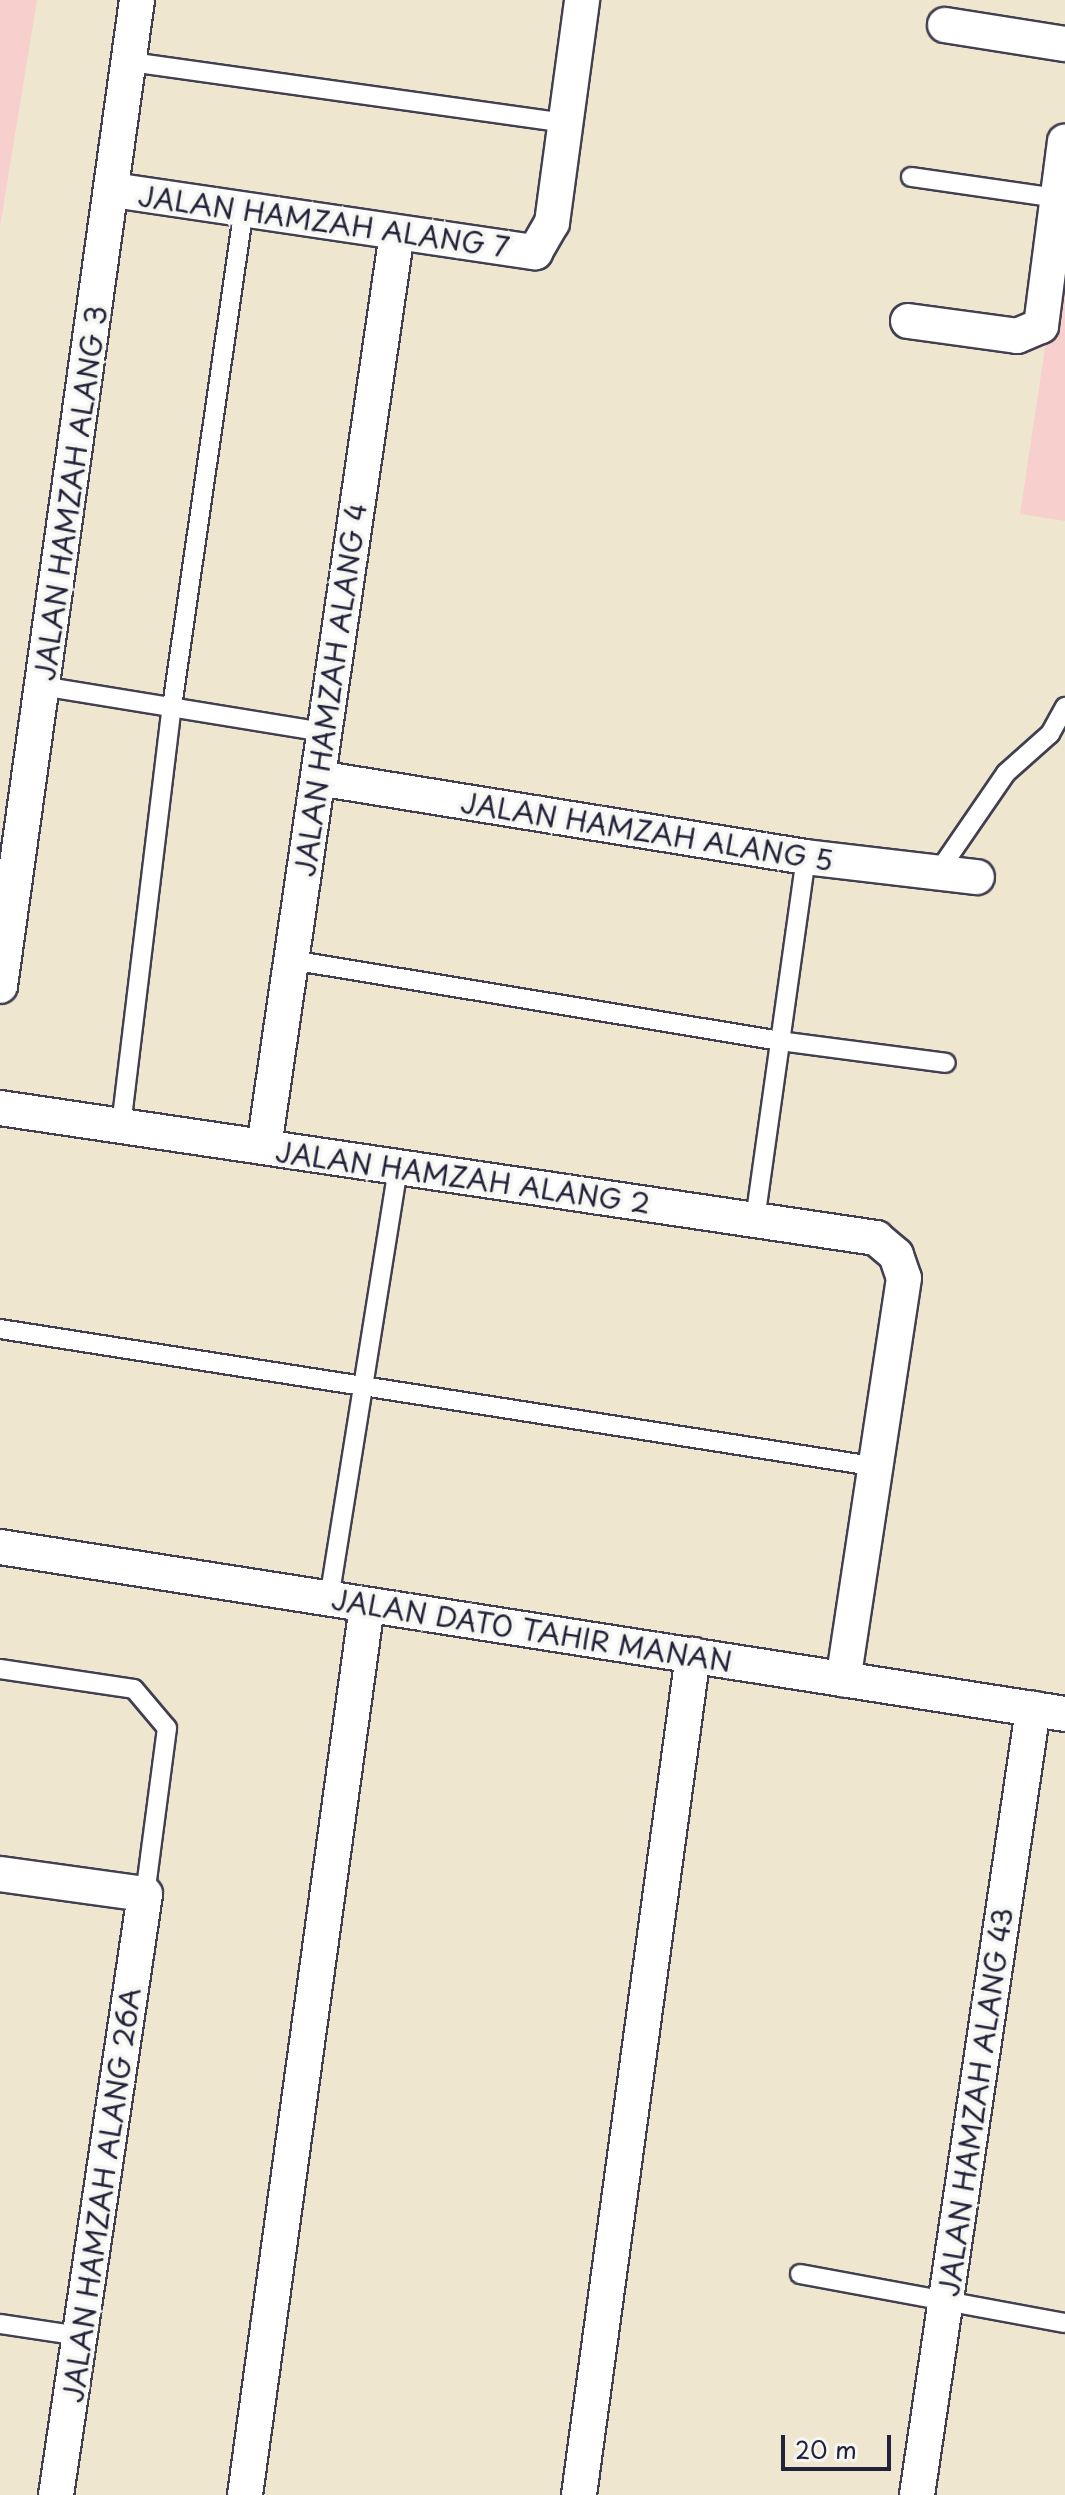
<!DOCTYPE html>
<html>
<head>
<meta charset="utf-8">
<style>
  body { margin:0 }
  #map { position:relative; width:1065px; height:2495px; overflow:hidden; background:#eee6ce; font-family:"Playpen Sans",sans-serif }
  div>[style] { position:absolute }
  .built>* { inset:0; background:#f7d0cd }
  .roads { filter:drop-shadow(2px 0 #413f51) drop-shadow(-2px 0 #413f51) drop-shadow(0 2px #413f51) drop-shadow(0 -2px #413f51) }
  .service>* { height:18px; margin:-9px; padding:0 9px; transform-origin:9px; border-radius:9px; background:#fff }
  .minor>* { height:34px; margin:-17px; padding:0 17px; transform-origin:17px; border-radius:17px; background:#fff }
  span { translate:-50% -50%; white-space:nowrap; text-align:center; line-height:1.15; -webkit-text-stroke:8px #f6f6f2; paint-order:stroke }
  .street-label { font-size:28px; color:#22223b }
  .scale { position:absolute; left:781px; top:2435px; width:110px; height:36px; box-sizing:border-box; border:4px solid #22223b; border-top:0; padding-left:10px; font-size:24px; line-height:28px; white-space:nowrap; color:#22223b; -webkit-text-stroke:6px #f6f6f2; paint-order:stroke }
</style>
</head>
<body>
<div id="map">
  <div class="built">
    <i style="clip-path:polygon(0 0,37px 0,0 227px)"></i>
    <i style="clip-path:polygon(1065px 215px,1065px 521px,1020px 514px)"></i>
  </div>
  <div class="roads">
    <div class="service">
      <i style="left:131px;top:62px;width:438px;rotate:8deg"></i>
      <i style="left:911px;top:177px;width:148px;rotate:8.2deg"></i>
      <i style="left:42px;top:686px;width:286px;rotate:9.3deg"></i>
      <i style="left:938px;top:872px;width:120px;rotate:-55.5deg"></i>
      <i style="left:1006px;top:773px;width:59px;rotate:-41.6deg"></i>
      <i style="left:1050px;top:734px;width:31px;rotate:-61deg"></i>
      <i style="left:291px;top:960px;width:496px;rotate:9.4deg"></i>
      <i style="left:780px;top:1041px;width:167px;rotate:7.5deg"></i>
      <i style="left:121px;top:1126px;width:422px;rotate:-83.1deg"></i>
      <i style="left:172px;top:707px;width:504px;rotate:-81.79deg"></i>
      <i style="left:755px;top:1220px;width:367px;rotate:-82deg"></i>
      <i style="left:0;top:1329px;width:889px;rotate:8.93deg"></i>
      <i style="left:329px;top:1599px;width:437px;rotate:-80.9deg"></i>
      <i style="left:0;top:1669px;width:135px;rotate:8.5deg"></i>
      <i style="left:134px;top:1689px;width:51px;rotate:49.8deg"></i>
      <i style="left:167px;top:1728px;width:167px;rotate:97.5deg"></i>
      <i style="left:800px;top:2274px;width:269px;rotate:10.5deg"></i>
      <i style="left:0;top:2324px;width:81px;rotate:8.5deg"></i>
    </div>
    <div class="minor">
      <i style="left:945px;top:25px;width:121px;rotate:9deg"></i>
      <i style="left:113px;top:190px;width:427px;rotate:8.4deg"></i>
      <i style="left:535px;top:252px;width:34px;rotate:-60deg"></i>
      <i style="left:552px;top:223px;width:225px;rotate:-82.3deg"></i>
      <i style="left:908px;top:321px;width:110px;rotate:7.8deg"></i>
      <i style="left:1017px;top:336px;width:26px;rotate:-23deg"></i>
      <i style="left:1041px;top:326px;width:186px;rotate:-82.6deg"></i>
      <i style="left:318px;top:778px;width:494px;rotate:9.2deg"></i>
      <i style="left:806px;top:857px;width:172px;rotate:6.7deg"></i>
      <i style="left:0;top:986px;width:995px;rotate:-82.09deg"></i>
      <i style="left:0;top:1108px;width:886px;rotate:8.44deg"></i>
      <i style="left:876px;top:1238px;width:26px;rotate:40deg"></i>
      <i style="left:896px;top:1255px;width:24px;rotate:71deg"></i>
      <i style="left:904px;top:1278px;width:406px;rotate:98.6deg"></i>
      <i style="left:264px;top:1147px;width:924px;rotate:-81.72deg"></i>
      <i style="left:0;top:1547px;width:1078px;rotate:8.91deg"></i>
      <i style="left:0;top:1874px;width:146px;rotate:7.9deg"></i>
      <i style="left:145px;top:1894px;width:608px;rotate:98.42deg"></i>
      <i style="left:245px;top:2495px;width:898px;rotate:-82.19deg"></i>
      <i style="left:579px;top:2495px;width:848px;rotate:-82.27deg"></i>
      <i style="left:917px;top:2495px;width:795px;rotate:-81.6deg"></i>
    </div>
  </div>
  <div class="street-label">
    <span style="left:324px;top:221px;rotate:8deg">JALAN HAMZAH ALANG 7</span>
    <span style="left:70px;top:493px;rotate:-82deg">JALAN HAMZAH ALANG 3</span>
    <span style="left:330px;top:690px;rotate:-82deg">JALAN HAMZAH ALANG 4</span>
    <span style="left:647px;top:831px;rotate:9deg">JALAN HAMZAH ALANG 5</span>
    <span style="left:463px;top:1177px;rotate:8deg">JALAN HAMZAH ALANG 2</span>
    <span style="left:532px;top:1630px;rotate:9deg">JALAN DATO TAHIR MANAN</span>
    <span style="left:975px;top:2102px;rotate:-82deg">JALAN HAMZAH ALANG 43</span>
    <span style="left:101px;top:2195px;rotate:-82deg">JALAN HAMZAH ALANG 26A</span>
  </div>
  <div class="scale">20 m</div>
</div>
</body>
</html>
